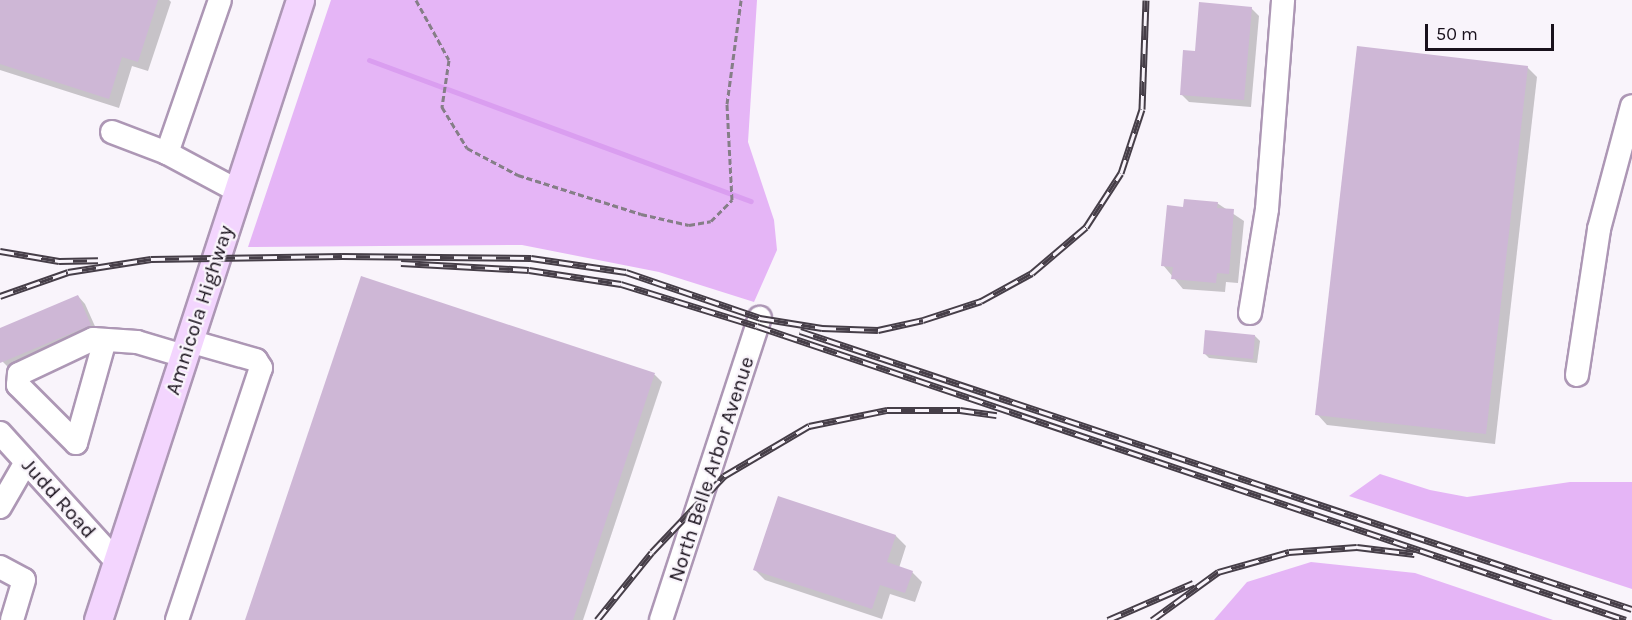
<!DOCTYPE html>
<html>
<head>
<meta charset="utf-8">
<style>
  body { margin:0 }
  #map { position:relative; width:1632px; height:620px; overflow:hidden; background:#f9f4fb; font-family:Karla,sans-serif }
  div>[style] { position:absolute }
  .green>* { inset:0; background:#e5b5f6 }
  .shadow>* { inset:0; background:#0003 }
  .stream>* { height:5px; margin:-2.5px; padding:0 2.5px; transform-origin:2.5px; border-radius:2.5px; background:#da9ef0 }
  .building>* { inset:0; background:#ceb7d6 }
  .path>* { height:3px; margin-top:-1.5px; transform-origin:0; background:repeating-linear-gradient(90deg,#857e87 0 6px,transparent 0 9px) }
  .roads { filter:drop-shadow(2px 0 #ad97b5) drop-shadow(-2px 0 #ad97b5) drop-shadow(0 2px #ad97b5) drop-shadow(0 -2px #ad97b5) }
  .minor>* { height:22px; margin:-11px; padding:0 11px; transform-origin:11px; border-radius:11px; background:#fff }
  .major>* { height:27px; margin:-13.5px; padding:0 13.5px; transform-origin:13.5px; border-radius:13.5px; background:#f3d5fe }
  .rail>* { height:7px; margin-top:-3.5px; transform-origin:0; background:repeating-linear-gradient(90deg,#f9f4fb 0 14px,#463e48 0 28px); box-sizing:border-box; border-block:2px solid #463e48 }
  span { translate:-50% -50%; white-space:nowrap; text-align:center; line-height:1.15; -webkit-text-stroke:4.5px #f9f4fb; paint-order:stroke }
  .street-label { font-size:21px; color:#19111c }
  .scale { position:absolute; left:1425px; top:24px; width:129px; height:27px; box-sizing:border-box; border:3px solid #19111c; border-top:0; padding-left:8px; font-size:18px; line-height:21px; white-space:nowrap; color:#19111c; -webkit-text-stroke:4px #f9f4fb; paint-order:stroke }
</style>
</head>
<body>
<div id="map">
  <div class="green">
    <i style="clip-path:polygon(331px 0,757px 0,748px 142px,774px 220px,777px 250px,754px 302px,659px 272px,522px 245px,248px 247px)"></i>
    <i style="clip-path:polygon(1380px 474px,1430px 490px,1467px 497px,1570px 482px,1632px 482px,1632px 589px,1349px 496px)"></i>
    <i style="clip-path:polygon(1311px 562px,1415px 573px,1553px 620px,1214px 620px,1247px 582px)"></i>
  </div>
  <div class="shadow">
    <i style="clip-path:polygon(0 0,169px 0,171px 2px,148px 71px,132px 66px,119px 108px,0 70px)"></i>
    <i style="clip-path:polygon(1251px 8px,1259px 16px,1251px 107px,1189px 102px,1181px 94px,1196px 52px)"></i>
    <i style="clip-path:polygon(1527px 67px,1537px 77px,1495px 444px,1327px 425px,1317px 414px)"></i>
    <i style="clip-path:polygon(1217px 203px,1244px 221px,1238px 283px,1226px 282px,1225px 292px,1183px 289px,1163px 265px,1185px 208px)"></i>
    <i style="clip-path:polygon(362px 278px,655px 375px,662px 382px,583px 620px,247px 620px)"></i>
    <i style="clip-path:polygon(78px 296px,85px 304px,98px 333px,11px 370px,3px 362px,0 329px)"></i>
    <i style="clip-path:polygon(1255px 336px,1260px 341px,1257px 363px,1209px 358px,1204px 353px)"></i>
    <i style="clip-path:polygon(779px 498px,896px 536px,906px 546px,899px 568px,912px 572px,922px 582px,915px 602px,890px 594px,882px 619px,765px 580px,755px 570px)"></i>
  </div>
  <div class="stream">
    <i style="left:369px;top:60px;width:407px;rotate:20.3deg"></i>
  </div>
  <div class="building">
    <i style="clip-path:polygon(0 0,158px 0,138px 62px,122px 57px,109px 99px,0 64px)"></i>
    <i style="clip-path:polygon(1199px 2px,1252px 7px,1244px 100px,1180px 95px,1183px 50px,1195px 51px)"></i>
    <i style="clip-path:polygon(1357px 46px,1528px 66px,1486px 434px,1315px 415px)"></i>
    <i style="clip-path:polygon(1184px 199px,1218px 202px,1217px 208px,1234px 209px,1229px 274px,1217px 273px,1216px 283px,1171px 279px,1173px 267px,1161px 266px,1167px 205px,1183px 207px)"></i>
    <i style="clip-path:polygon(361px 276px,655px 373px,573px 620px,245px 620px)"></i>
    <i style="clip-path:polygon(78px 295px,91px 325px,0 363px,0 328px)"></i>
    <i style="clip-path:polygon(1205px 330px,1255px 335px,1253px 359px,1203px 354px)"></i>
    <i style="clip-path:polygon(778px 496px,896px 535px,887px 562px,913px 571px,905px 593px,880px 585px,872px 609px,753px 570px)"></i>
  </div>
  <div class="path">
    <i style="left:416px;top:0;width:68px;rotate:61.2deg"></i>
    <i style="left:449px;top:60px;width:48px;rotate:98.5deg"></i>
    <i style="left:442px;top:107px;width:48px;rotate:58.6deg"></i>
    <i style="left:467px;top:148px;width:58px;rotate:27.9deg"></i>
    <i style="left:518px;top:175px;width:129px;rotate:17.6deg"></i>
    <i style="left:641px;top:214px;width:49px;rotate:12.9deg"></i>
    <i style="left:689px;top:225px;width:22px;rotate:-10deg"></i>
    <i style="left:711px;top:221px;width:30px;rotate:-45deg"></i>
    <i style="left:732px;top:200px;width:96px;rotate:-93deg"></i>
    <i style="left:727px;top:104px;width:105px;rotate:-82.3deg"></i>
  </div>
  <div class="roads">
    <div class="minor">
      <i style="left:220px;top:0;width:162px;rotate:109.1deg"></i>
      <i style="left:167px;top:153px;width:81px;rotate:28.2deg"></i>
      <i style="left:112px;top:132px;width:59px;rotate:20.9deg"></i>
      <i style="left:1250px;top:313px;width:105px;rotate:-80.7deg"></i>
      <i style="left:1267px;top:209px;width:210px;rotate:-85.6deg"></i>
      <i style="left:105px;top:340px;width:107px;rotate:105.7deg"></i>
      <i style="left:76px;top:443px;width:82px;rotate:-135deg"></i>
      <i style="left:18px;top:385px;width:11px;rotate:-85deg"></i>
      <i style="left:19px;top:374px;width:82px;rotate:-25.3deg"></i>
      <i style="left:93px;top:339px;width:44px;rotate:3.9deg"></i>
      <i style="left:137px;top:342px;width:49px;rotate:16.6deg"></i>
      <i style="left:1577px;top:375px;width:148px;rotate:-81.4deg"></i>
      <i style="left:1599px;top:229px;width:127px;rotate:-75deg"></i>
      <i style="left:0;top:433px;width:176px;rotate:47.8deg"></i>
      <i style="left:0;top:507px;width:52px;rotate:-60deg"></i>
      <i style="left:0;top:567px;width:27px;rotate:28deg"></i>
      <i style="left:24px;top:580px;width:42px;rotate:106.7deg"></i>
      <i style="left:177px;top:620px;width:266px;rotate:-71.6deg"></i>
      <i style="left:261px;top:368px;width:9px;rotate:-122deg"></i>
      <i style="left:256px;top:360px;width:70px;rotate:-164.2deg"></i>
      <i style="left:661px;top:620px;width:318px;rotate:-71.9deg"></i>
    </div>
    <div class="major">
      <i style="left:98px;top:620px;width:652px;rotate:-71.95deg"></i>
    </div>
  </div>
  <div class="rail">
    <i style="left:0;top:251px;width:60px;rotate:9.6deg"></i>
    <i style="left:59px;top:261px;width:39px;rotate:-1deg"></i>
    <i style="left:401px;top:263px;width:128px;rotate:3.1deg"></i>
    <i style="left:529px;top:270px;width:93px;rotate:8.7deg"></i>
    <i style="left:621px;top:284px;width:142px;rotate:17.2deg"></i>
    <i style="left:757px;top:326px;width:917px;rotate:18.69deg"></i>
    <i style="left:0;top:296px;width:72px;rotate:-19.4deg"></i>
    <i style="left:68px;top:272px;width:84px;rotate:-8.9deg"></i>
    <i style="left:151px;top:259px;width:191px;rotate:-0.9deg"></i>
    <i style="left:342px;top:256px;width:189px;rotate:0.6deg"></i>
    <i style="left:531px;top:258px;width:96px;rotate:8.4deg"></i>
    <i style="left:626px;top:272px;width:142px;rotate:18.9deg"></i>
    <i style="left:760px;top:318px;width:63px;rotate:9.2deg"></i>
    <i style="left:822px;top:328px;width:56px;rotate:2deg"></i>
    <i style="left:878px;top:330px;width:46px;rotate:-12.5deg"></i>
    <i style="left:923px;top:320px;width:61px;rotate:-18.1deg"></i>
    <i style="left:981px;top:301px;width:58px;rotate:-28.8deg"></i>
    <i style="left:1032px;top:273px;width:71px;rotate:-40.4deg"></i>
    <i style="left:1086px;top:227px;width:64px;rotate:-57.1deg"></i>
    <i style="left:1121px;top:173px;width:67px;rotate:-71.8deg"></i>
    <i style="left:1142px;top:109px;width:109px;rotate:-87.9deg"></i>
    <i style="left:800px;top:331px;width:877px;rotate:18.48deg"></i>
    <i style="left:597px;top:620px;width:87px;rotate:-51deg"></i>
    <i style="left:652px;top:552px;width:105px;rotate:-46.5deg"></i>
    <i style="left:724px;top:476px;width:99px;rotate:-30.5deg"></i>
    <i style="left:809px;top:426px;width:80px;rotate:-11.6deg"></i>
    <i style="left:887px;top:410px;width:73px"></i>
    <i style="left:960px;top:410px;width:37px;rotate:8deg"></i>
    <i style="left:1108px;top:620px;width:93px;rotate:-23.5deg"></i>
    <i style="left:1152px;top:620px;width:82px;rotate:-36deg"></i>
    <i style="left:1218px;top:572px;width:74px;rotate:-15.7deg"></i>
    <i style="left:1289px;top:552px;width:68px;rotate:-4.2deg"></i>
    <i style="left:1357px;top:547px;width:58px;rotate:6.9deg"></i>
  </div>
  <div class="street-label">
    <span style="left:199px;top:310px;rotate:-72deg">Amnicola Highway</span>
    <span style="left:711px;top:469px;rotate:-72deg">North Belle Arbor Avenue</span>
    <span style="left:59px;top:498px;rotate:48deg">Judd Road</span>
  </div>
  <div class="scale">50 m</div>
</div>
</body>
</html>
